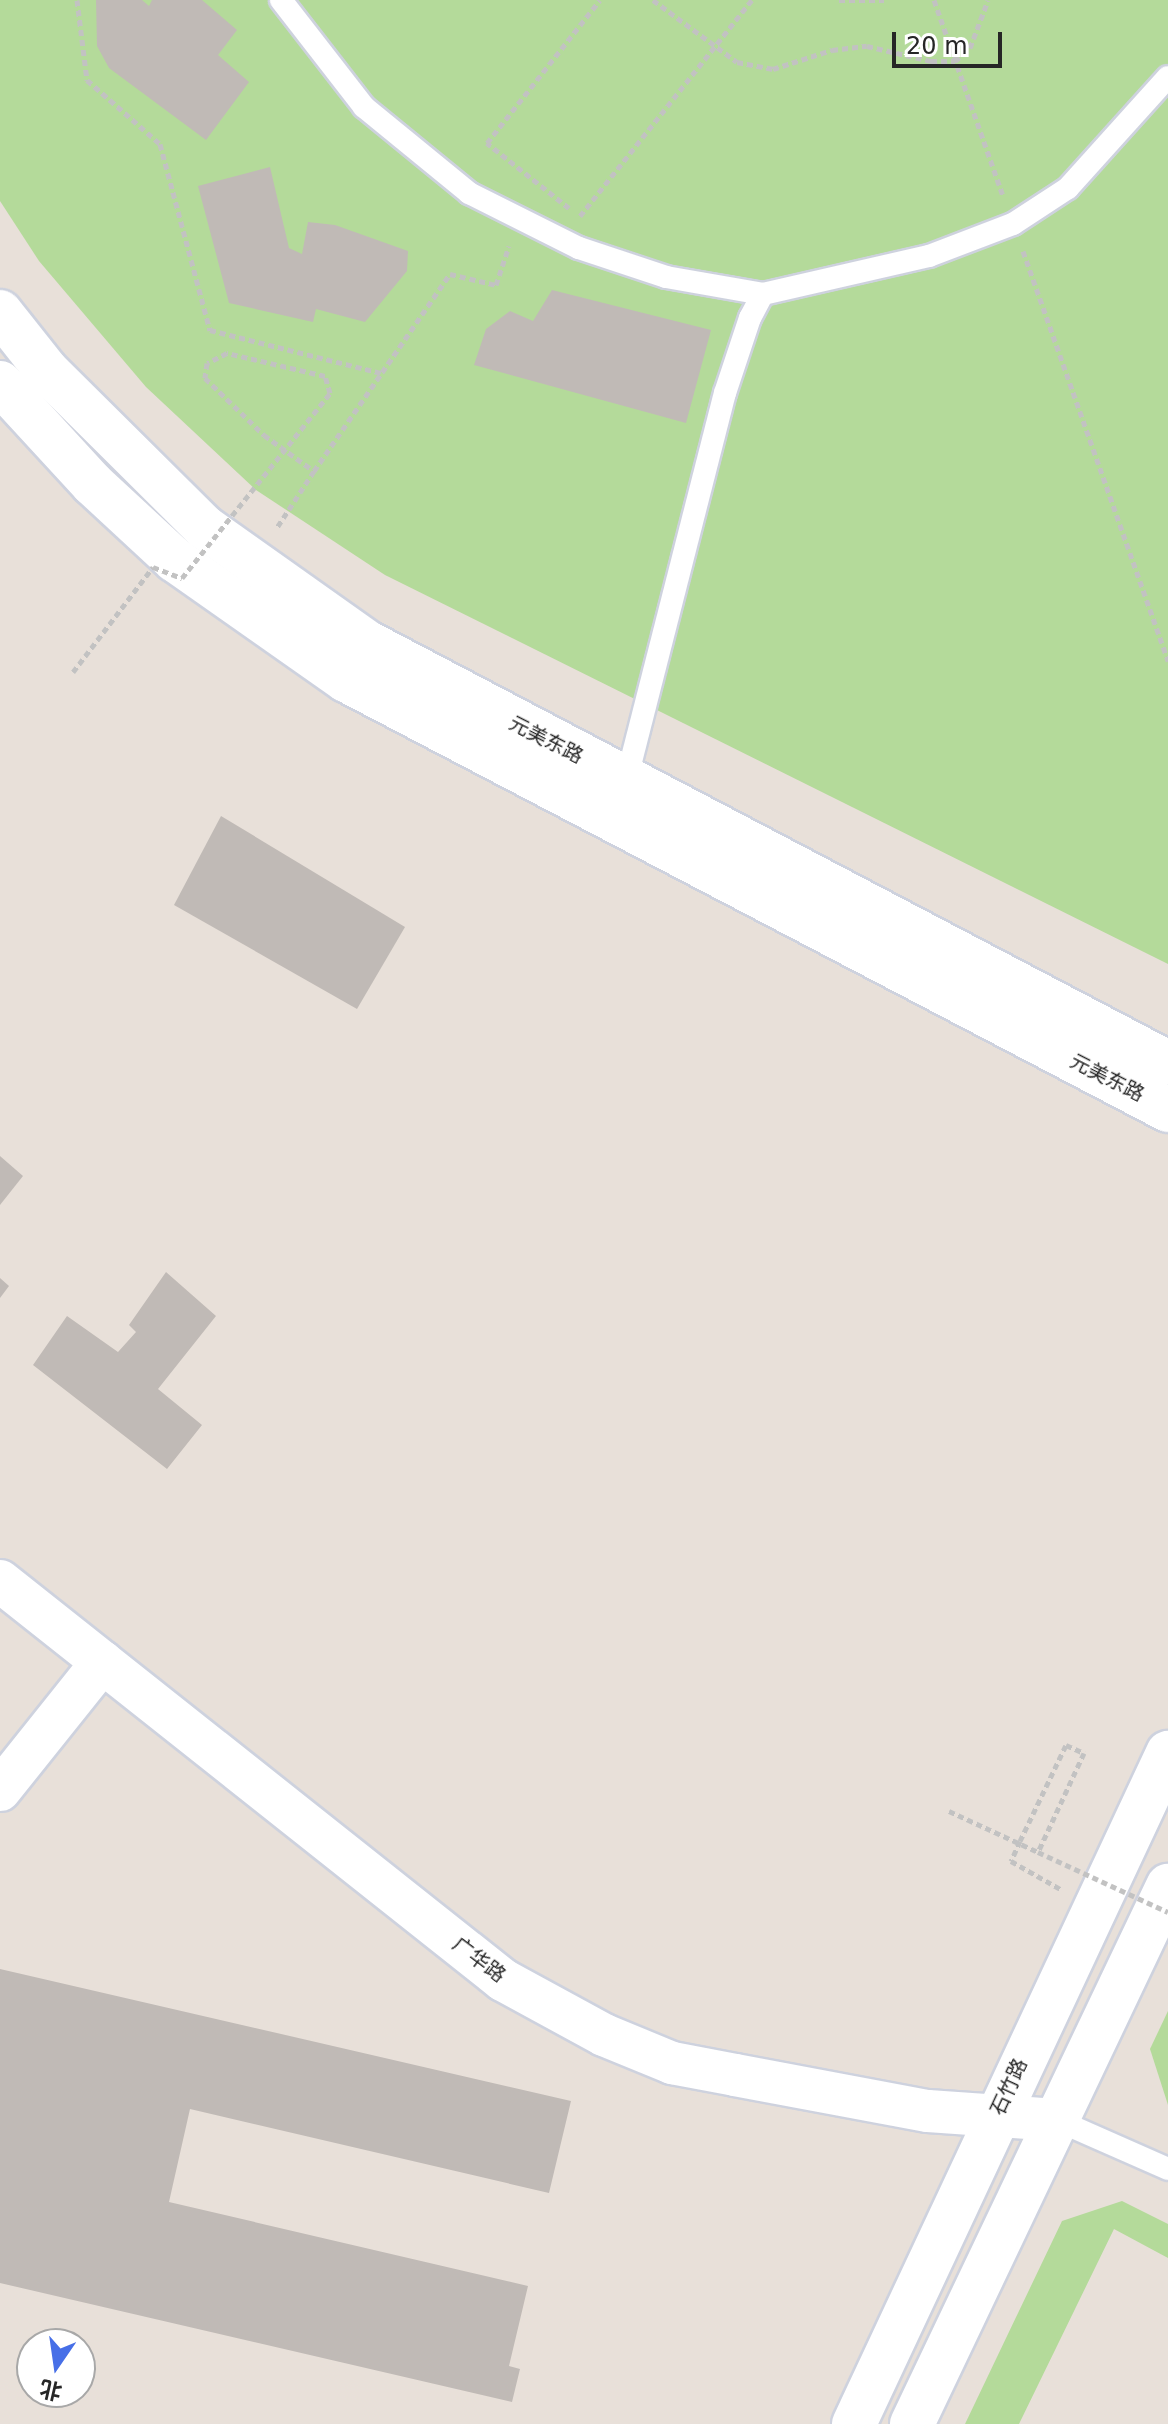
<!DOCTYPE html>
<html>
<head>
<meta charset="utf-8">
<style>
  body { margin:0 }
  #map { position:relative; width:1168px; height:2424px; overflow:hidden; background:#e8e0d9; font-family:"DejaVu Sans","Noto Sans SC",sans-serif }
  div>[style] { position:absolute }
  .green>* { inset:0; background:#b4da9a }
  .building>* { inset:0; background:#c0bab6 }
  .path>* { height:5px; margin-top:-2.5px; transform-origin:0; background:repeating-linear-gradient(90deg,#c2c2c2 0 6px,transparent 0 10px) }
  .roads { filter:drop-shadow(2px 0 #ced2de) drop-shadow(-2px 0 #ced2de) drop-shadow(0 2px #ced2de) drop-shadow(0 -2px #ced2de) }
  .lane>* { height:22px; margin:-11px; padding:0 11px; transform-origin:11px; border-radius:11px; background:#fff }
  .street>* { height:42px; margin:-21px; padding:0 21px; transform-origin:21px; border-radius:21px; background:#fff }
  .secondary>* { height:44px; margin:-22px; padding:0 22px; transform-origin:22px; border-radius:22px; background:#fff }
  .path-bridge>* { height:5px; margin-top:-2.5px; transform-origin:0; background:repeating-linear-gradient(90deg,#c2c2c2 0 6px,transparent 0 10px) }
  span { translate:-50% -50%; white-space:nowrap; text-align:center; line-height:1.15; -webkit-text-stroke:7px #fff; paint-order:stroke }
  .street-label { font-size:20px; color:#262626 }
  .north { position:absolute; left:16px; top:2328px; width:80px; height:80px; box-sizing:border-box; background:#fff; border:2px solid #a8a8a8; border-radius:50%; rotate:193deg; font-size:22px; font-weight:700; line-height:32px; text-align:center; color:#262626 }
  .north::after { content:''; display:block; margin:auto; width:28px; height:36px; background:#476fe7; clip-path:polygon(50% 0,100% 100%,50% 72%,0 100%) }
  .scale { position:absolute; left:892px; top:32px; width:110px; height:36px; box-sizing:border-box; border:4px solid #262626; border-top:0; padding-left:10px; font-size:24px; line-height:28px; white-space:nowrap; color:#262626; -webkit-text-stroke:6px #fff; paint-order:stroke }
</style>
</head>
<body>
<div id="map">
  <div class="green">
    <i style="clip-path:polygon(0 0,1168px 0,1168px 964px,385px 575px,256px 490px,146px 387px,39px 261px,0 201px)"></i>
    <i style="clip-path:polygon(1168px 2011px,1168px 2105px,1150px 2049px)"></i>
    <i style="clip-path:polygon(1122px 2201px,1168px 2224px,1168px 2258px,1114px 2229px,1019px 2424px,965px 2424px,1062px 2221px)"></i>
  </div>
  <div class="building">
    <i style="clip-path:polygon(96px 0,142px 0,149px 6px,152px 0,202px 0,237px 30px,218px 55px,249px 82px,206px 140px,109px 68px,97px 46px)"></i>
    <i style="clip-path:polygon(270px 167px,289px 248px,302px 254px,308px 222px,335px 225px,408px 251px,407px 271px,365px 322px,316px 309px,313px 322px,229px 303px,198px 186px)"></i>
    <i style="clip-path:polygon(552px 290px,711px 330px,686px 423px,474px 365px,486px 329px,510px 311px,533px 321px)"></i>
    <i style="clip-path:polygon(221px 816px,405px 927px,357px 1009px,174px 905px)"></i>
    <i style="clip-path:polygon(0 1156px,23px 1176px,0 1205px)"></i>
    <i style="clip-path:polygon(166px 1272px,216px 1316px,158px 1389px,202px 1425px,167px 1469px,33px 1365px,67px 1316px,118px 1352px,136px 1332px,129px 1325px)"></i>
    <i style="clip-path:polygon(0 1278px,9px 1286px,0 1298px)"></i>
    <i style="clip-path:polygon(0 1969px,571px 2101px,549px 2193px,190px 2109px,169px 2202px,528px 2286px,509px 2366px,520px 2369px,512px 2402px,0 2283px)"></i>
  </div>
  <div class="path">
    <i style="left:77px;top:0;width:81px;rotate:82.9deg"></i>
    <i style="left:87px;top:80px;width:97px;rotate:41.2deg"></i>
    <i style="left:160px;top:144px;width:193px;rotate:75deg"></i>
    <i style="left:210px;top:330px;width:176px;rotate:14.1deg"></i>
    <i style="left:653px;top:0;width:104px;rotate:36.4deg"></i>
    <i style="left:737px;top:62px;width:37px;rotate:11deg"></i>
    <i style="left:773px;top:69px;width:62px;rotate:-17.9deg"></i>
    <i style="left:832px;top:50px;width:35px;rotate:-7deg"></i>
    <i style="left:867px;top:46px;width:66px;rotate:13.2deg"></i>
    <i style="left:931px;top:61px;width:24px"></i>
    <i style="left:955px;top:61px;width:20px;rotate:-41deg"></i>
    <i style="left:970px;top:48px;width:51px;rotate:-69.4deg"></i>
    <i style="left:839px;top:0;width:45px"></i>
    <i style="left:934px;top:0;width:208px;rotate:70.6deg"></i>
    <i style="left:569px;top:208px;width:105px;rotate:-141.6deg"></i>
    <i style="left:487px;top:143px;width:182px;rotate:-51.7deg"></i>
    <i style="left:580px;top:216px;width:276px;rotate:-51.5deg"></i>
    <i style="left:1023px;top:251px;width:435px;rotate:70.5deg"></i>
    <i style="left:264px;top:435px;width:62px;rotate:35.8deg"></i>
    <i style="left:314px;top:471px;width:69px;rotate:123.2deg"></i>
    <i style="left:314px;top:471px;width:239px;rotate:-55.4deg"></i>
    <i style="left:450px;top:274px;width:47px;rotate:13.4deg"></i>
    <i style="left:496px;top:285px;width:41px;rotate:-71.6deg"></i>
    <i style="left:1020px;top:1841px;width:22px;rotate:114deg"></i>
    <i style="left:1011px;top:1861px;width:59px;rotate:29.6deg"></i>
  </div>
  <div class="roads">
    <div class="lane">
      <i style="left:281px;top:0;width:135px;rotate:52.2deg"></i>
      <i style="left:364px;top:107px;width:136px;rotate:39.3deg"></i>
      <i style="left:469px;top:193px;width:123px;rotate:26.6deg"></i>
      <i style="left:579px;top:248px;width:92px;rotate:18.4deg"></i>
      <i style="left:666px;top:277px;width:98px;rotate:9.9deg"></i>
      <i style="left:763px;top:294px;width:170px;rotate:-12.9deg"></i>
      <i style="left:929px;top:256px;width:90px;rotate:-20.9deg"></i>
      <i style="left:1013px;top:224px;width:66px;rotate:-33.2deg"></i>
      <i style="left:1068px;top:188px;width:149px;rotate:-48deg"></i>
      <i style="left:626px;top:781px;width:400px;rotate:-75.7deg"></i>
      <i style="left:725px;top:393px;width:79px;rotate:-71.6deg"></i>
      <i style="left:750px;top:318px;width:27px;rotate:-62deg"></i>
      <i style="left:1057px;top:2120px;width:121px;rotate:23.8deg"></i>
    </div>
    <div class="street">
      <i style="left:0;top:1581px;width:642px;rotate:38.42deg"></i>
      <i style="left:503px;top:1980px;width:115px;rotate:28.6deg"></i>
      <i style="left:604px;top:2035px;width:74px;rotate:22.4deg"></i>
      <i style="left:672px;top:2063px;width:64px;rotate:10.8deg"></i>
      <i style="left:735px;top:2075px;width:196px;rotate:10.6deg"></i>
      <i style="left:928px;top:2111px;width:129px;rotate:4deg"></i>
      <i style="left:0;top:1790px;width:164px;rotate:-51.4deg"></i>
    </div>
    <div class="secondary">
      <i style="left:0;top:312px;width:74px;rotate:51.6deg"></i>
      <i style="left:46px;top:370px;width:223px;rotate:44.8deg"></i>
      <i style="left:204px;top:527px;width:201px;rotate:35.3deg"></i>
      <i style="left:368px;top:643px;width:904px;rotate:27.7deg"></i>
      <i style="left:0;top:383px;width:137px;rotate:47.4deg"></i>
      <i style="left:93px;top:484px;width:112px;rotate:42.8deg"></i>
      <i style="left:175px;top:560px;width:209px;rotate:35.1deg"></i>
      <i style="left:346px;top:680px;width:928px;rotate:27.61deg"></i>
      <i style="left:854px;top:2424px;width:741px;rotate:-64.92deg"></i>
      <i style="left:912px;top:2424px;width:596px;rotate:-64.55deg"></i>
    </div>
  </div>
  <div class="path-bridge">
    <i style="left:73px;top:672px;width:132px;rotate:-52.7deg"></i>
    <i style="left:153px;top:567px;width:31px;rotate:21deg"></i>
    <i style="left:182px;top:578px;width:237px;rotate:-51.3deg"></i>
    <i style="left:330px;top:393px;width:18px;rotate:-106deg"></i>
    <i style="left:325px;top:376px;width:101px;rotate:-166.8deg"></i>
    <i style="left:227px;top:353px;width:22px;rotate:153deg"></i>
    <i style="left:207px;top:363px;width:15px;rotate:98deg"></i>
    <i style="left:205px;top:378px;width:82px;rotate:44deg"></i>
    <i style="left:949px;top:1811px;width:98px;rotate:24.7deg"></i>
    <i style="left:1020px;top:1841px;width:106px;rotate:-64.4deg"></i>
    <i style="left:1066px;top:1745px;width:20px;rotate:24deg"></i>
    <i style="left:1084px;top:1753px;width:109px;rotate:114.9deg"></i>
    <i style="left:1038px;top:1852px;width:143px;rotate:24.8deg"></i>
  </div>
  <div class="street-label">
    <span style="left:546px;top:740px;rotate:27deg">元美东路</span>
    <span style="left:1107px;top:1078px;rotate:27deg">元美东路</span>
    <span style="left:479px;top:1960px;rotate:37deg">广华路</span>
    <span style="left:1009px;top:2087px;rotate:-65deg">石竹路</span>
  </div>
  <div class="north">北</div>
  <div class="scale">20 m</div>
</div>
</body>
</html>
